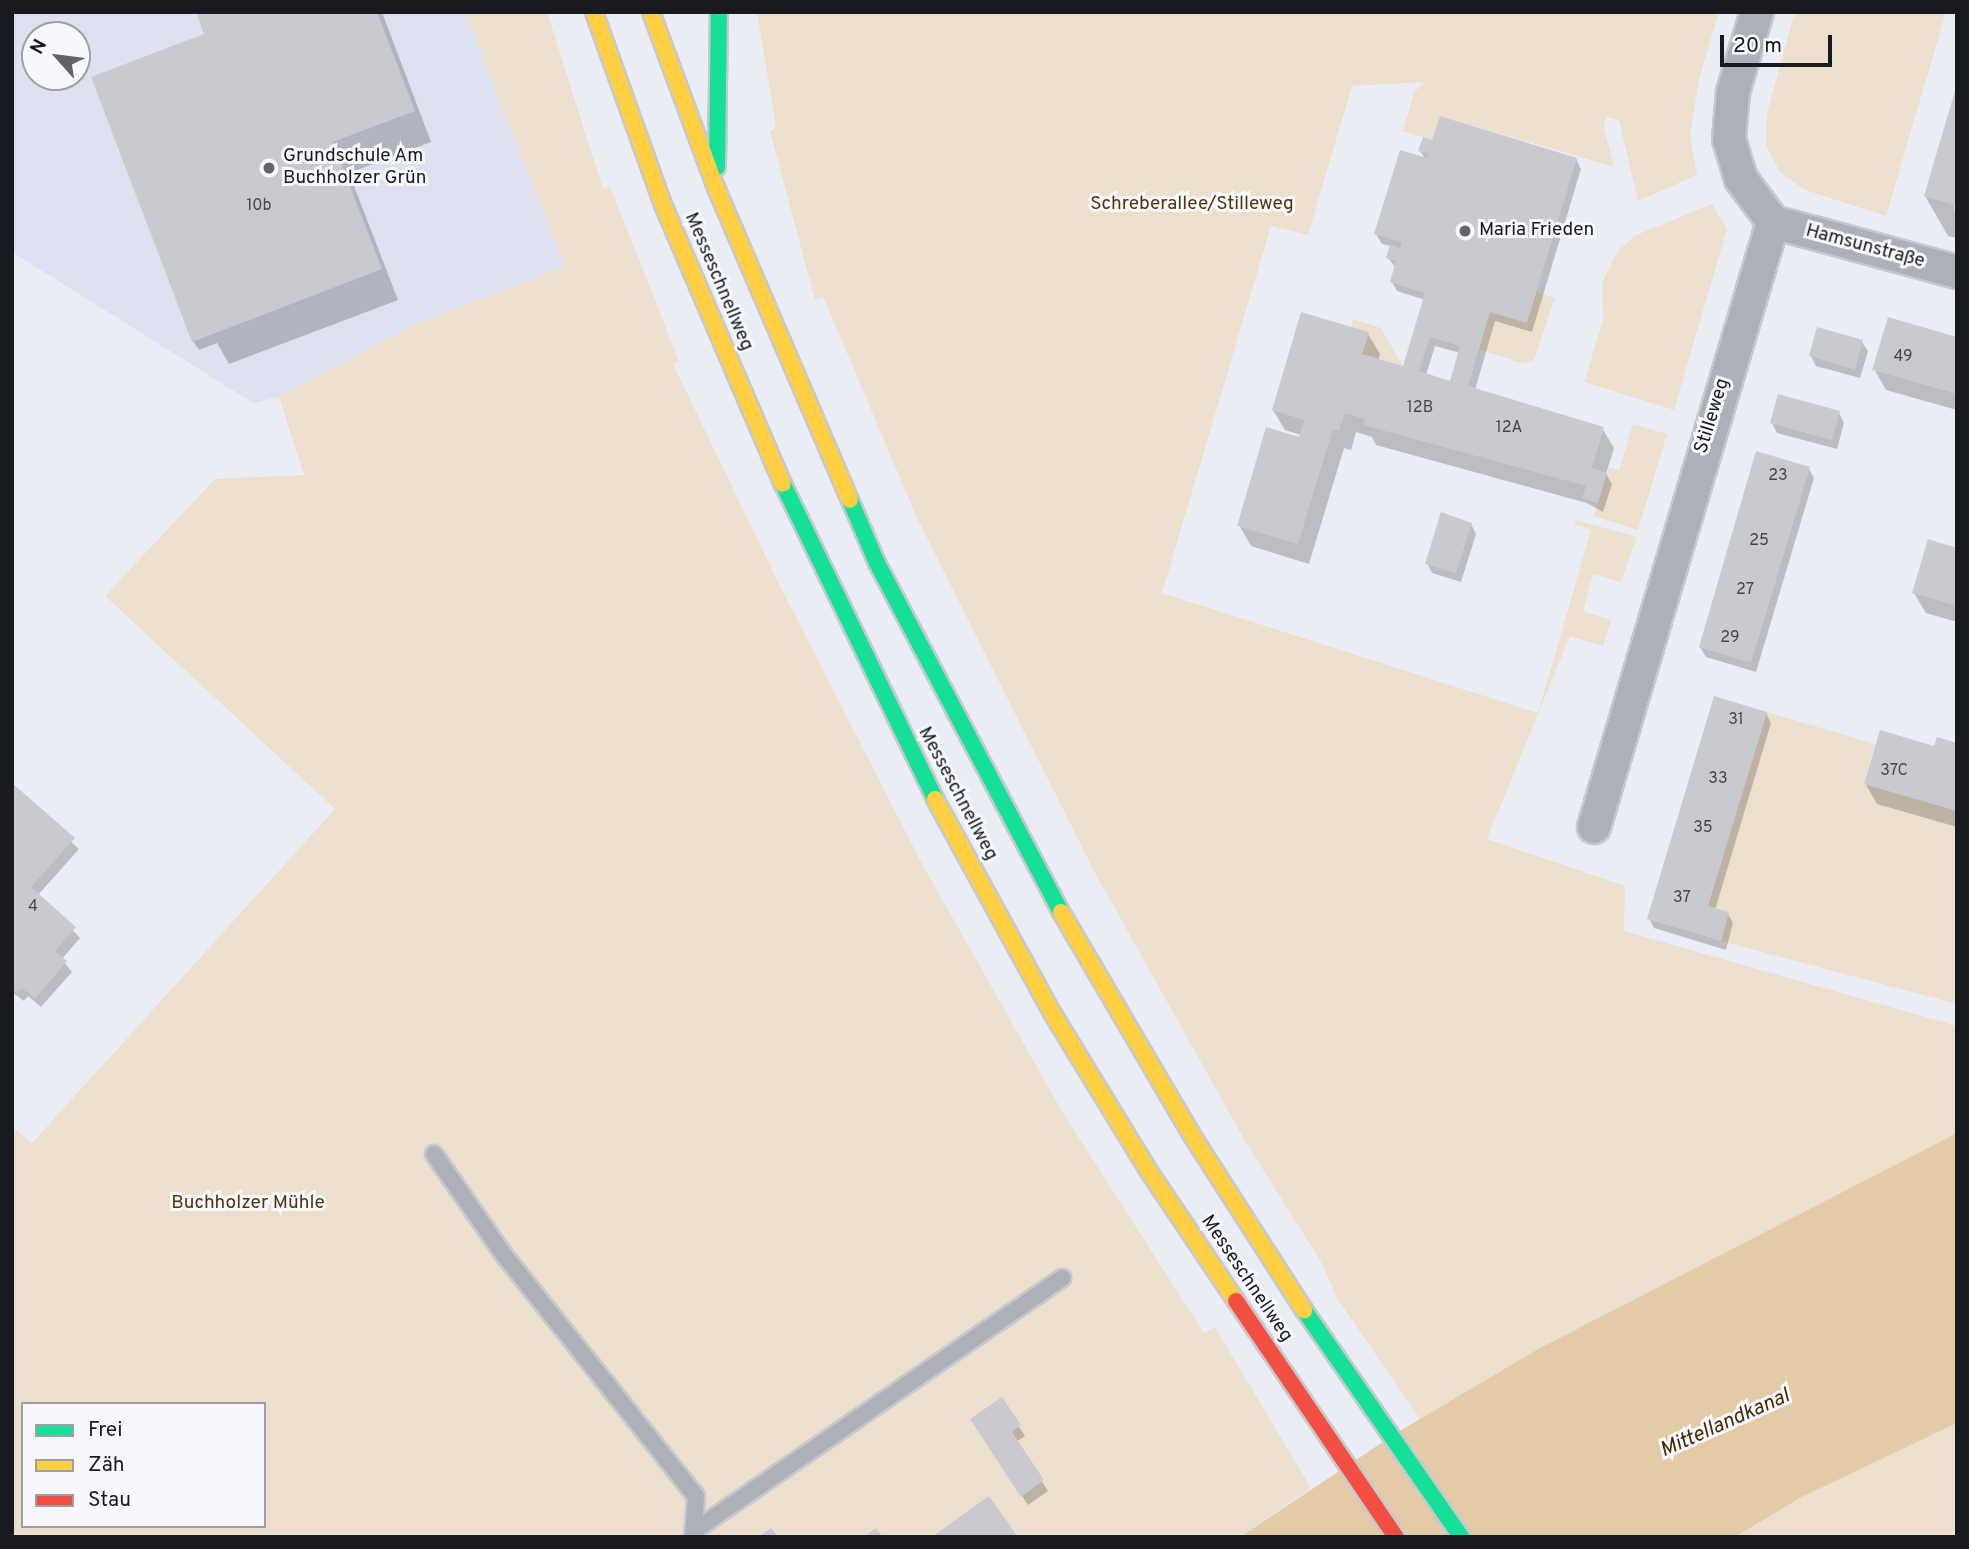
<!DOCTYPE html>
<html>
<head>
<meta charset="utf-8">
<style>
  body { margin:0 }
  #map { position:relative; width:1969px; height:1549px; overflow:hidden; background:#ebedf4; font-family:Overpass,sans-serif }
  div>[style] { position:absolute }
  .built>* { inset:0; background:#dde1ef }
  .green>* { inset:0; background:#eddfce }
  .water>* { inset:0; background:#e3cba7 }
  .shadow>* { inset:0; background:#0003 }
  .building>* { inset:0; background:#c8cad0 }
  .roads { filter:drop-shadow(2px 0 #c6c8cd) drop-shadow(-2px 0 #c6c8cd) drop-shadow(0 2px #c6c8cd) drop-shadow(0 -2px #c6c8cd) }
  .lane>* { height:16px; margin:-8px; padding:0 8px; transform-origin:8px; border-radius:8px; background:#aeb0b8 }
  .street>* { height:32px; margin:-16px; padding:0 16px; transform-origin:16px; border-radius:16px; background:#aeb0b8 }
  .fast>* { height:16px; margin:-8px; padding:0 8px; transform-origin:8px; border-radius:8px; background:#16e098 }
  .slow>* { height:16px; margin:-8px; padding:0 8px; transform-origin:8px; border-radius:8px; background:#ffcf43 }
  .jam>* { height:16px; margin:-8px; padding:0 8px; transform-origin:8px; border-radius:8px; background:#f24e42 }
  .dots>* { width:19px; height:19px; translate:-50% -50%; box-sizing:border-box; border:4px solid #f6f8fd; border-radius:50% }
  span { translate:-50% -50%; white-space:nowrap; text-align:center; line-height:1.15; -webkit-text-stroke:6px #f6f8fd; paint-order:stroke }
  .number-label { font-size:16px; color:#45464b }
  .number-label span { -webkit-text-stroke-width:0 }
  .poi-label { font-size:19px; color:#191a1f }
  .left { translate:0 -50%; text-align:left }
  .park-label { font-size:19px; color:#4f360a }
  .street-label { font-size:19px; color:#191a1f }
  .water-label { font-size:21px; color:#432b00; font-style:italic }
  .frame { position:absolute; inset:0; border:14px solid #191a1f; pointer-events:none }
  .legend { position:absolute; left:21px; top:1402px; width:245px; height:126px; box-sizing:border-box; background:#f6f8fd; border:2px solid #9e9fa4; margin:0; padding:9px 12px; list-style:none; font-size:21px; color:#191a1f }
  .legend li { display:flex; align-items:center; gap:14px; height:35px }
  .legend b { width:35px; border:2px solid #9e9fa4 }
  .north { position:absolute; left:21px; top:21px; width:70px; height:70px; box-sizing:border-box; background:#f6f8fd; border:2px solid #9e9fa4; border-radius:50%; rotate:298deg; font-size:19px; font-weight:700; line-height:28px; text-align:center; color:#191a1f }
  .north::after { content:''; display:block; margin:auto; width:24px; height:32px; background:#62646a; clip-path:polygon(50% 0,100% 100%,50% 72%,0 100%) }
  .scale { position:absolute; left:1720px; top:35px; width:112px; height:32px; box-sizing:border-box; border:4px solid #191a1f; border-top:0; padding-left:9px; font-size:21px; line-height:24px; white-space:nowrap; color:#191a1f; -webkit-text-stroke:5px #f6f8fd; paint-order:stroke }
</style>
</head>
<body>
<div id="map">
  <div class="built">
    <i style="clip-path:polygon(evenodd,12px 12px,465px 12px,565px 266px,413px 325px,279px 397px,253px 403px,12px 252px,12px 12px,35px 35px,77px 35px,77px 77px,35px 77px,35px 35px)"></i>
  </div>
  <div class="green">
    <i style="clip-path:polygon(evenodd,465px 12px,547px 12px,603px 189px,610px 186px,679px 361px,673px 364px,779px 584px,921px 862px,1063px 1113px,1204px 1333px,1215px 1327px,1311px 1488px,1240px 1537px,12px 1537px,12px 1127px,32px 1143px,335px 809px,105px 596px,215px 479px,304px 475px,279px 397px,413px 325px,565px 266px,465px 12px,23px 1404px,264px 1404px,264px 1526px,23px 1526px,23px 1404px)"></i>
    <i style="clip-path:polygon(757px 12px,1719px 12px,1699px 79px,1690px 135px,1697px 175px,1638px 201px,1619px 120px,1606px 117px,1604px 127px,1614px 167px,1440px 116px,1432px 140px,1403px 131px,1414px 92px,1425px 82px,1352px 86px,1308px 235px,1271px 226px,1162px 593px,1538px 713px,1591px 530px,1574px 524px,1576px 520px,1637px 537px,1621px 582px,1593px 574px,1583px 611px,1611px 620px,1603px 646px,1570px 636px,1487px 839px,1625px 886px,1624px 931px,1957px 1026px,1957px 1133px,1538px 1349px,1420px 1419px,1337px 1298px,1320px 1260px,1245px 1141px,1094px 871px,918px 520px,823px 297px,815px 300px,770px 131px,776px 128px)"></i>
    <i style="clip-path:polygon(1795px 12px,1946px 12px,1886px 216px,1805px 190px,1780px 172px,1766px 146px,1767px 113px)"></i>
    <i style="clip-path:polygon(1712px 204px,1727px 229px,1674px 410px,1584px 382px,1603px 320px,1602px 283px,1617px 252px,1634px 236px)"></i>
    <i style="clip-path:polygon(1536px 292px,1555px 298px,1534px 360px,1521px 363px,1479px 349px,1490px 312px,1526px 323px)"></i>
    <i style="clip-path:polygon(1353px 319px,1381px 328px,1403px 366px,1362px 354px,1369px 332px,1351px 327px)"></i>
    <i style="clip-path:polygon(1633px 424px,1667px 434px,1638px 530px,1594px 516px,1609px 467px,1619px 470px)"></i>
    <i style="clip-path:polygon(1767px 712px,1875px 744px,1864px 784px,1957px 811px,1957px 1004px,1721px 941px,1729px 913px,1708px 906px)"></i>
    <i style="clip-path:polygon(1957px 1423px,1957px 1537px,1735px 1537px,1802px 1497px)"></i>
  </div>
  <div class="water">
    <i style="clip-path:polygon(1957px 1133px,1957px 1423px,1802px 1497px,1735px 1537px,1240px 1537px,1398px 1432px,1538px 1349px)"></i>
  </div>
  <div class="shadow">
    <i style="clip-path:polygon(197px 12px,382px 12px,431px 142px,349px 173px,398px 300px,229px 364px,217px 343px,199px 350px,193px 341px,206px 35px)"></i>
    <i style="clip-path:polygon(evenodd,1420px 151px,1576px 159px,1581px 169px,1532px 332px,1495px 321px,1475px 390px,1602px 428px,1614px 448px,1606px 474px,1612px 484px,1603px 512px,1587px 503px,1376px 445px,1372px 437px,1356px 432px,1351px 450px,1344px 448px,1309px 564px,1251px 546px,1239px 525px,1301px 435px,1285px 430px,1273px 410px,1368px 334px,1380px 354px,1378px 361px,1406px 369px,1425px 300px,1397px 291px,1392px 282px,1396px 268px,1388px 258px,1391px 246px,1382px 244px,1376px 234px,1426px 160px,1420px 151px,1435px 346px,1460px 353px,1451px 383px,1426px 375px,1435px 346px)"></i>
    <i style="clip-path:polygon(1925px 196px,1954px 203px,1957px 238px,1948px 236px)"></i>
    <i style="clip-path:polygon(1957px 339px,1957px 410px,1886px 390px,1874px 369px)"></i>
    <i style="clip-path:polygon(1862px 342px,1868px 351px,1860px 378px,1816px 366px,1811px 356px)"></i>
    <i style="clip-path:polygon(1839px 413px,1844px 423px,1837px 449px,1777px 433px,1772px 423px)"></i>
    <i style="clip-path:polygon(1809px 469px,1814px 478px,1756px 672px,1706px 657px,1700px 647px)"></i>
    <i style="clip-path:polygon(1471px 524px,1476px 534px,1461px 582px,1432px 573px,1427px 563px)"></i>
    <i style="clip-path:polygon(1957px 550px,1957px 622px,1926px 613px,1914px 593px)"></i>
    <i style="clip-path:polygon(1766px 713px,1771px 723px,1715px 910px,1728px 914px,1733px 923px,1726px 950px,1654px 928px,1649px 918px)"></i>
    <i style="clip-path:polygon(1957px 745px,1957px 827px,1877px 804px,1865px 783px,1935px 748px)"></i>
    <i style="clip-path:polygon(12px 787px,79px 849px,38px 895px,80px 938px,62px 959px,72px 972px,41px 1007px,28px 996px,24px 1001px,12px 992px)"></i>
    <i style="clip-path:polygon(1001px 1400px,1025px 1436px,1016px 1442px,1048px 1491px,1028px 1505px,978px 1429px)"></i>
  </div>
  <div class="building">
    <i style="clip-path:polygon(196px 12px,377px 12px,415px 111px,333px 142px,382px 269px,192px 342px,91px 77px,204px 34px)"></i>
    <i style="clip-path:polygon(1957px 84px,1957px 206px,1924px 196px)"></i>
    <i style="clip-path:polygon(evenodd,1440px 116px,1577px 158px,1527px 323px,1490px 312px,1468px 386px,1604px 427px,1592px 468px,1607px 473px,1598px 503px,1582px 498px,1586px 486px,1363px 425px,1365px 419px,1345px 413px,1339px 431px,1333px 429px,1298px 544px,1237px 526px,1266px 427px,1299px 437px,1304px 420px,1272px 410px,1301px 312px,1369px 332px,1362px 354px,1403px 366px,1425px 293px,1390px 282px,1396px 261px,1386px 258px,1390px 244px,1400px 248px,1402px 242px,1374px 234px,1400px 150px,1427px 158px,1428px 154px,1418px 151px,1423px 137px,1432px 140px,1440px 116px,1430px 337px,1460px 346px,1450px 381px,1419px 371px,1430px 337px)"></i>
    <i style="clip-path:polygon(1888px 317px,1957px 337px,1957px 394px,1872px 370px)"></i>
    <i style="clip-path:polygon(1817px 327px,1863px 340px,1855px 370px,1809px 356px)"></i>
    <i style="clip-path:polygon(1778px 394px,1840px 411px,1832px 440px,1770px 423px)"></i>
    <i style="clip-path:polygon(1756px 451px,1810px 467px,1751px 663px,1699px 647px)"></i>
    <i style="clip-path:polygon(1441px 512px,1472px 523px,1456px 573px,1425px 564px)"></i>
    <i style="clip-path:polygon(1928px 539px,1957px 548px,1957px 606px,1912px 593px)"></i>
    <i style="clip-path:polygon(1714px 696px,1767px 712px,1708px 906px,1729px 912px,1721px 941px,1647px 919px)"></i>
    <i style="clip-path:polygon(1880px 730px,1934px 746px,1937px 737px,1957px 743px,1957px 811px,1864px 784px)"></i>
    <i style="clip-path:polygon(12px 783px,75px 838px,31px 887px,76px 927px,55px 951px,67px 961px,35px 999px,22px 988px,17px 993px,12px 988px)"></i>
    <i style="clip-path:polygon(1002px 1397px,1021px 1425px,1012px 1432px,1044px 1480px,1021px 1497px,970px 1419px)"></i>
    <i style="clip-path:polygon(989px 1496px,1018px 1537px,932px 1537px,954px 1521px)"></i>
    <i style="clip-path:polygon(771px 1528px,778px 1537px,758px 1537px)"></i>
    <i style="clip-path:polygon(876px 1528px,883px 1537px,864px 1537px)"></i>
  </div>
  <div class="roads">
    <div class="lane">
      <i style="left:434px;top:1154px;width:123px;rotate:55.3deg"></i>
      <i style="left:504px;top:1255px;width:308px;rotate:51.5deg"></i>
      <i style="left:696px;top:1496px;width:41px;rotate:94.2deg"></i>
      <i style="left:694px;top:1531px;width:447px;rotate:-34.5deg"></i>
    </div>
    <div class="street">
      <i style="left:1757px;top:12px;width:84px;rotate:106.7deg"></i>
      <i style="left:1733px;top:92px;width:47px;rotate:94.9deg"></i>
      <i style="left:1729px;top:139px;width:42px;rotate:73.3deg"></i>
      <i style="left:1741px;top:179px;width:54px;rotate:53.3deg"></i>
      <i style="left:1773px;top:222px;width:191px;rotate:15.2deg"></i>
      <i style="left:1594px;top:827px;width:631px;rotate:-73.52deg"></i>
    </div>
    <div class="fast">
      <i style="left:717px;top:167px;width:155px;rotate:-89.3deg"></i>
      <i style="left:783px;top:484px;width:350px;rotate:64.2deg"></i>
      <i style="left:850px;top:500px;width:69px;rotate:66.8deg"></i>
      <i style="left:877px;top:563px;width:395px;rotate:62.2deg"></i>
      <i style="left:1304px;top:1310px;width:276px;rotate:55.3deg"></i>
    </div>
    <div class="slow">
      <i style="left:594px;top:12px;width:207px;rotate:70.3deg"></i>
      <i style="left:664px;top:207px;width:301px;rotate:66.8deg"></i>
      <i style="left:651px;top:12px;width:190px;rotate:69.7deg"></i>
      <i style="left:717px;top:190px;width:337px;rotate:66.8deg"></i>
      <i style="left:935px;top:799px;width:242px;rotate:61.3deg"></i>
      <i style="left:1051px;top:1011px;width:190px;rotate:58.6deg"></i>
      <i style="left:1150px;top:1173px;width:154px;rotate:56.1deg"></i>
      <i style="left:1061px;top:912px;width:261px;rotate:59.6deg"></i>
      <i style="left:1193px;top:1137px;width:206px;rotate:57.3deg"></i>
    </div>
    <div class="jam">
      <i style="left:1236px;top:1301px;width:285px;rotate:55.9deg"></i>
    </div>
  </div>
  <div class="dots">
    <i style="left:269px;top:168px;background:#62646a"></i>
    <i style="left:1465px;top:231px;background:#62646a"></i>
  </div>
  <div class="number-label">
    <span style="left:259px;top:206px">10b</span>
    <span style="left:1903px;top:357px">49</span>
    <span style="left:1420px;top:408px">12B</span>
    <span style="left:1509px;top:428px">12A</span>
    <span style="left:1778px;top:476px">23</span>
    <span style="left:1759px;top:541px">25</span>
    <span style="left:1745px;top:590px">27</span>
    <span style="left:1730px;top:638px">29</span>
    <span style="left:1736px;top:720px">31</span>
    <span style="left:1894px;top:771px">37C</span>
    <span style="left:1718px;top:779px">33</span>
    <span style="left:1703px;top:828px">35</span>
    <span style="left:1682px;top:898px">37</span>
    <span style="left:33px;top:907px">4</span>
  </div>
  <div class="poi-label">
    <span class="left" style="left:283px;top:168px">Grundschule Am<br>Buchholzer Grün</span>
    <span class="left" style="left:1479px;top:231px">Maria Frieden</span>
  </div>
  <div class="park-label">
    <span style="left:1192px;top:205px">Schreberallee/Stilleweg</span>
    <span style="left:248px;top:1204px">Buchholzer Mühle</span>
  </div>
  <div class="street-label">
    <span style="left:1865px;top:247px;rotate:15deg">Hamsunstraße</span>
    <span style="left:718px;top:282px;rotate:67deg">Messeschnellweg</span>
    <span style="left:1713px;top:416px;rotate:-73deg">Stilleweg</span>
    <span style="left:957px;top:794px;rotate:62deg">Messeschnellweg</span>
    <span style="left:1246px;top:1279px;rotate:56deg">Messeschnellweg</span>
  </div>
  <div class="water-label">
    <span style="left:1725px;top:1424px;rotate:-24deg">Mittellandkanal</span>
  </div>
  <div class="frame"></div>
  <ul class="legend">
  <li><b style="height:9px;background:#16e098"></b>Frei</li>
  <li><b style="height:9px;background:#ffcf43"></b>Zäh</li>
  <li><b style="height:9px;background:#f24e42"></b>Stau</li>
  </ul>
  <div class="north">N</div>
  <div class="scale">20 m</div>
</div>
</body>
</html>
